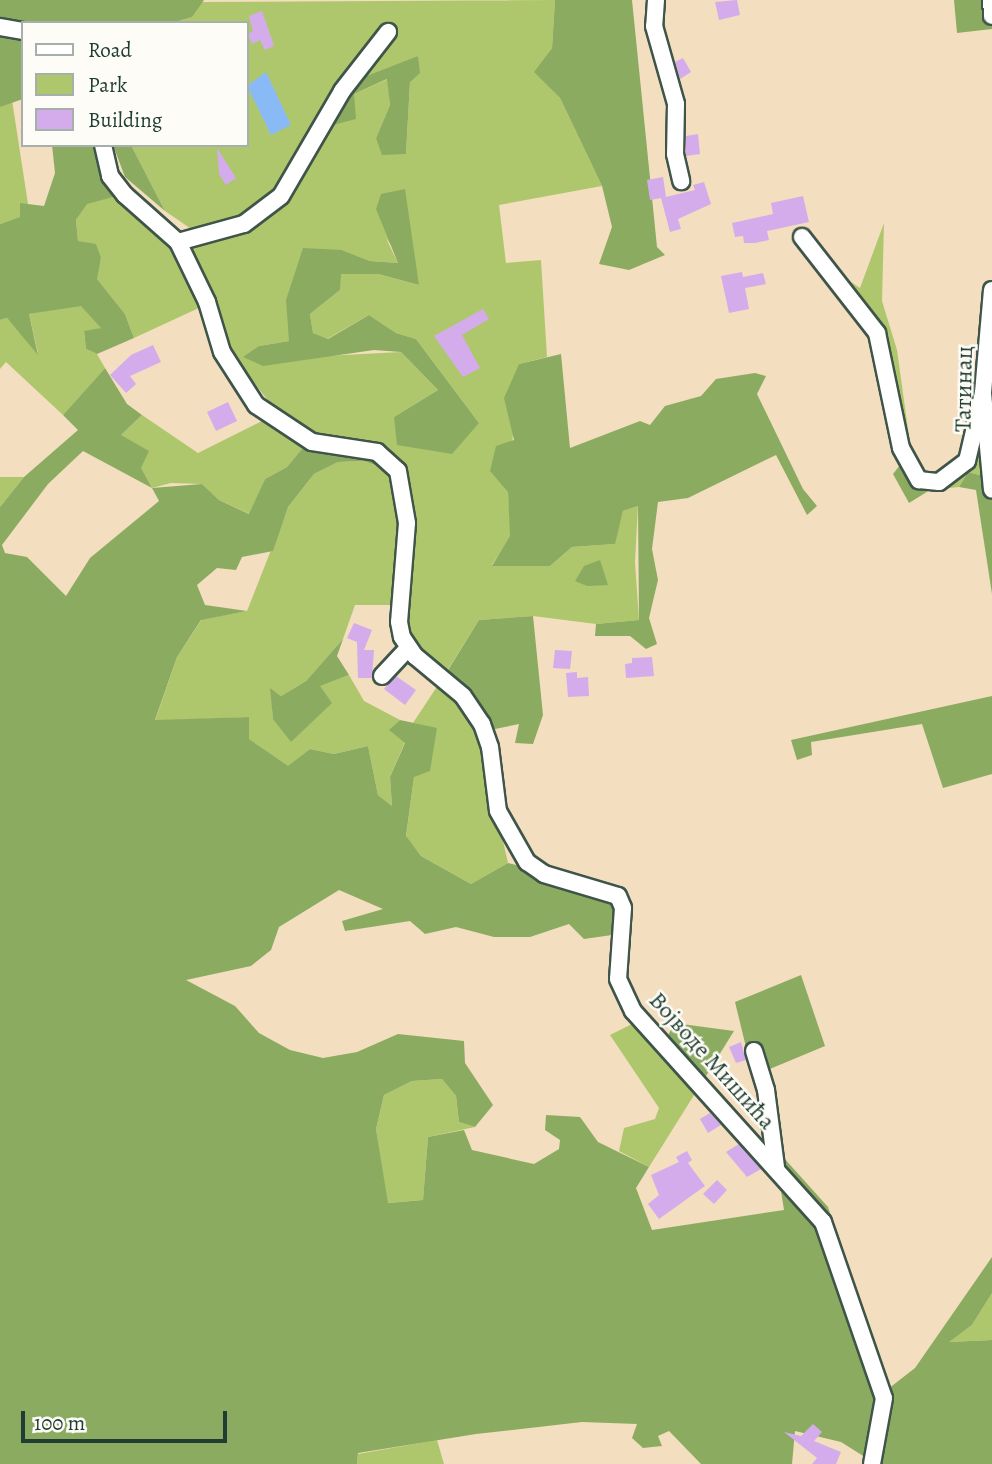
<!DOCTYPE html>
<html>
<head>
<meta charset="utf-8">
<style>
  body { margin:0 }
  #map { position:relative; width:992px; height:1464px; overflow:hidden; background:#f3dec0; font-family:Alegreya,serif }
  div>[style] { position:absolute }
  .green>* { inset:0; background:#afc76c }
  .forest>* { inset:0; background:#8bac60 }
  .water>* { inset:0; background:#89baf6 }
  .building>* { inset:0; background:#d4aceb }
  .roads { filter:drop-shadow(2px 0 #3f5549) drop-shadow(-2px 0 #3f5549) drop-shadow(0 2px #3f5549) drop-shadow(0 -2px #3f5549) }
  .minor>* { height:16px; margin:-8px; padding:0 8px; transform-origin:8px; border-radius:8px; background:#fff }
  span { translate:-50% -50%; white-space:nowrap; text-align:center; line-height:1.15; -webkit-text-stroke:5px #fdfcf7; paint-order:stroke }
  .street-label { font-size:24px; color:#1f3d34 }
  .legend { position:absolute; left:21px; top:21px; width:228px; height:126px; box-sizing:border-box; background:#fdfcf7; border:2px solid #a4b0a9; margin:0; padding:9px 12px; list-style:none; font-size:21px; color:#1f3d34 }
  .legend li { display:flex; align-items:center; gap:14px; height:35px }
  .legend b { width:35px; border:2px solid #a4b0a9 }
  .scale { position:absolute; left:21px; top:1411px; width:206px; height:32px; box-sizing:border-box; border:4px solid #1f3d34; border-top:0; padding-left:9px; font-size:21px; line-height:24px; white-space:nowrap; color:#1f3d34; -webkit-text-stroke:5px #fdfcf7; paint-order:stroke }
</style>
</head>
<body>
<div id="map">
  <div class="green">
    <i style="clip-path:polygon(evenodd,555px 0,552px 48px,535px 72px,560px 98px,602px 186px,499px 205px,506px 263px,541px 260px,547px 357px,519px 364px,508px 492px,511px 536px,492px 565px,550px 566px,572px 547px,614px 544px,623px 511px,638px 506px,635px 562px,639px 620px,596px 624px,533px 616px,479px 620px,440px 682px,463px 706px,480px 740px,508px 863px,471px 884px,421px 856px,406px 837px,414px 777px,437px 729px,413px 723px,440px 682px,390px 605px,355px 605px,343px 639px,306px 681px,281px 696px,271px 689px,273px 719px,319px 686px,349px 675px,364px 701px,400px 720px,390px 730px,405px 742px,390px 777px,392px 806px,378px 795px,368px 746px,334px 754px,310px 749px,288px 767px,249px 739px,249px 717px,155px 721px,177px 657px,202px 619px,247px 611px,288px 507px,314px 474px,338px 462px,364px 461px,386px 470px,369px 442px,314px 436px,287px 467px,265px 479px,250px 514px,219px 500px,202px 484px,171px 483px,152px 488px,121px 435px,142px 415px,198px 453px,262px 421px,310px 435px,274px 408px,236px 360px,190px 251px,201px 307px,134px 338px,125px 314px,96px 278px,101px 258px,78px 242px,76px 220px,87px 203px,117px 196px,188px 246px,200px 235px,165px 211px,131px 145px,247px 145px,247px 23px,172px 23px,192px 17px,200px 2px,555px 0,418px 56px,410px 82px,406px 154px,376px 138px,390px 105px,388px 79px,354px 94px,418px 56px,555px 0,386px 238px,419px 285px,378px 274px,340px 274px,340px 290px,310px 314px,313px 333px,327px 339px,369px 315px,396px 333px,416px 339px,479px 423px,394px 417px,438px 390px,401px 352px,324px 356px,259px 346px,289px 341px,342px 250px,370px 261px,398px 263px,386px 238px)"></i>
    <i style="clip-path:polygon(12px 100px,28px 204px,20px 204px,21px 217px,0 224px,0 107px)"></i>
    <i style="clip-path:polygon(884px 223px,882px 301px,897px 350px,913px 465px,901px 464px,879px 344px,817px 259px,860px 288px)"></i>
    <i style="clip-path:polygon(81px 305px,102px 328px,84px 332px,86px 349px,97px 354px,105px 368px,63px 415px,6px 362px,0 369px,0 320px,7px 318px,38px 353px,29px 314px)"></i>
    <i style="clip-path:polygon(976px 386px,987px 477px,968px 472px,959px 487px,930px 490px,927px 483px,963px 455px)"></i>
    <i style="clip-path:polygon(0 477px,24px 477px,0 507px)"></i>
    <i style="clip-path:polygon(636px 1022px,666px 1040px,706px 1076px,649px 1167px,619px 1151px,624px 1128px,655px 1119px,659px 1108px,610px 1035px)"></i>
    <i style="clip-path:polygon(442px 1079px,456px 1096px,459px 1122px,475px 1127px,428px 1137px,423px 1200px,387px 1203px,376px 1129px,384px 1095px,412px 1081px)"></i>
    <i style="clip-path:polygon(992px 1293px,992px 1340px,948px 1342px,972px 1325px)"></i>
    <i style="clip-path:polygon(437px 1440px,444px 1464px,357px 1464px,358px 1454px)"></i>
  </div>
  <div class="forest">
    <i style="clip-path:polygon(0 0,204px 0,192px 17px,172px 23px,23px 23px,23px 99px,0 107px)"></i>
    <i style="clip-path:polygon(555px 0,632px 0,657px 247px,665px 255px,629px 270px,599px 264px,612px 227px,602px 186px,560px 98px,534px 72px,552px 48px)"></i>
    <i style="clip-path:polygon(954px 0,992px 0,992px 29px,957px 33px)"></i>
    <i style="clip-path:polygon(418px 56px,420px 73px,410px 82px,406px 154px,382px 155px,376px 138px,390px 105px,387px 79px,354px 94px,356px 119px,318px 129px,341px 86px)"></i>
    <i style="clip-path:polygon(52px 145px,109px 145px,117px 196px,87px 204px,76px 220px,78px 241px,96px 244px,101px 258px,97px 279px,125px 314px,134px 338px,97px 354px,86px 349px,84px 331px,101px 328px,81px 306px,29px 314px,38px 355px,7px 318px,0 320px,0 224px,20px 217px,20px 203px,44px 206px,55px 173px)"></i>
    <i style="clip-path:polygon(113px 145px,131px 145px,165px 211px,125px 177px)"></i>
    <i style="clip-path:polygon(405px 189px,419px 285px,378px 274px,341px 274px,340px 290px,310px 314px,313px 333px,328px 339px,369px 315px,396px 333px,416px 339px,479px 423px,452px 454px,397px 445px,394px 417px,438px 390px,401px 352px,374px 350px,263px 366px,243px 357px,259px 346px,289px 341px,286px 300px,303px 248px,342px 250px,370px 261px,398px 263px,376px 209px,381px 194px)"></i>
    <i style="clip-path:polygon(561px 354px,570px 448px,640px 421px,650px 425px,665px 406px,701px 396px,716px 379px,755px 373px,766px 376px,757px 394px,803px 489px,817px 506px,807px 515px,776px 455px,688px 498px,658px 502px,652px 549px,658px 580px,649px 618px,657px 644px,646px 649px,630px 636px,595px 636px,596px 624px,639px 620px,638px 506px,623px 511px,615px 544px,572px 547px,550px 566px,492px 566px,510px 536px,508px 492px,490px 471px,496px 446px,514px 440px,504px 398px,519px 364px)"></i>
    <i style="clip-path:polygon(evenodd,105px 368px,127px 404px,142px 415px,121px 435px,149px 451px,141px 468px,152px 488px,202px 484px,219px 500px,249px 514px,265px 479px,287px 467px,313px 436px,369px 442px,397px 457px,387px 470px,364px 461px,338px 462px,314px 474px,288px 507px,273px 551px,242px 557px,236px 570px,217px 568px,197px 585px,205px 605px,247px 611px,201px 620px,177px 657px,155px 720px,249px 717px,249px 739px,288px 766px,310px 749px,334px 754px,368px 746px,378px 795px,392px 806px,390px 777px,405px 743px,389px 730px,400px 720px,437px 728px,430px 771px,414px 777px,406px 836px,421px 856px,471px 884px,508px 863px,618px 890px,626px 913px,612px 935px,584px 939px,569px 924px,530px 937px,494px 937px,456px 927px,425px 934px,410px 921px,345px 931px,342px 921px,383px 909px,339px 890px,279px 927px,271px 950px,251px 966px,186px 980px,235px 1006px,259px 1033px,290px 1050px,323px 1058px,357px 1052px,398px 1034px,464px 1041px,465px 1063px,493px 1105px,475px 1127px,459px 1122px,456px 1096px,442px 1079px,412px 1081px,384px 1095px,376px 1129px,388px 1203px,423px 1200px,428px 1137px,464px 1130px,472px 1150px,534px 1164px,559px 1149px,560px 1140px,545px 1130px,546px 1115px,580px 1117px,598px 1142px,649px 1167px,636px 1188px,652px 1230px,784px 1210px,774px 1147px,828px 1207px,888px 1389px,915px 1368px,992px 1257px,992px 1293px,972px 1325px,949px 1342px,992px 1340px,992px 1464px,867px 1464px,868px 1459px,841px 1442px,795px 1431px,792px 1464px,701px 1464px,669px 1431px,658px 1436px,662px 1446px,643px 1448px,632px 1438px,637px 1424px,582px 1422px,476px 1434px,358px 1453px,357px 1464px,0 1464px,0 507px,24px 477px,78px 430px,63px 415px,105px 368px,83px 451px,152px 488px,159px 501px,90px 558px,66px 596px,27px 557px,5px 553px,2px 545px,48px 484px,83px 451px)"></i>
    <i style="clip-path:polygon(903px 461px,920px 468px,930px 490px,909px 503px,893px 474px)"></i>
    <i style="clip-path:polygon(968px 472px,987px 477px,992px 501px,992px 594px,976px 490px,959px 487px)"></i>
    <i style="clip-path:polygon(600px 560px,608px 585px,587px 586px,575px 581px,584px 566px)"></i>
    <i style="clip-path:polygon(533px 616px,543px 715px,533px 744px,515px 743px,519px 724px,495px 729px,448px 670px,479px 620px)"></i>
    <i style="clip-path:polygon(343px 639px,337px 656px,349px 675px,320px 686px,332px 703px,291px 742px,273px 719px,270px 688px,281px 696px,306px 681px)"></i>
    <i style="clip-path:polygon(992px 696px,992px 774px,943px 788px,922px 724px,811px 742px,812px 755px,797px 760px,791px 740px)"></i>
    <i style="clip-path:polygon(801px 975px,825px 1046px,753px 1076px,735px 1002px)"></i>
    <i style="clip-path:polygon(674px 1023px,734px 1031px,706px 1076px,666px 1040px)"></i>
  </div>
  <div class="water">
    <i style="clip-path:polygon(266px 72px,291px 125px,271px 135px,247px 86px)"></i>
  </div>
  <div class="building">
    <i style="clip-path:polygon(737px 0,740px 15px,719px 20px,715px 2px)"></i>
    <i style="clip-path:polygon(262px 11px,274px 46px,265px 50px,260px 40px,252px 44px,248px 34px,253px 31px,249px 16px)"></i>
    <i style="clip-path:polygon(683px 58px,691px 72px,680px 79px,675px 62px)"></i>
    <i style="clip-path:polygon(698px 134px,700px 154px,686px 156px,686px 136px)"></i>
    <i style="clip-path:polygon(217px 148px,236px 178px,226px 185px,219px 174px)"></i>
    <i style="clip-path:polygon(663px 177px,666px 197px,695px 190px,693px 185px,704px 182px,711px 204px,678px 219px,681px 229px,670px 232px,661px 198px,650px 200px,647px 180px)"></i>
    <i style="clip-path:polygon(803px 196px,809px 222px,767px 231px,769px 240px,755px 243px,744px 243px,743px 236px,735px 237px,732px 223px,773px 214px,771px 203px)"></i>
    <i style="clip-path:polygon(742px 272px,743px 277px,763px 273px,766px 284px,745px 288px,749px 309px,729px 313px,721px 276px)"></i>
    <i style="clip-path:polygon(483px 309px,489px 319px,462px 335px,480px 368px,463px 377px,434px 336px)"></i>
    <i style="clip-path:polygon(153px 345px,161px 362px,130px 376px,136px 384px,126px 393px,110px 375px,131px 355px)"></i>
    <i style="clip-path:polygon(228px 402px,237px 421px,216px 431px,207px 412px)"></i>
    <i style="clip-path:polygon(354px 623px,372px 630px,364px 650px,374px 650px,372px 678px,358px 678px,357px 642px,347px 638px)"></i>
    <i style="clip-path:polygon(555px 650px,572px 651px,570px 669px,553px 668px)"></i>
    <i style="clip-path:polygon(652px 657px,654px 676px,626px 678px,625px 664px,632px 663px,632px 658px)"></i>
    <i style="clip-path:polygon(577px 672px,577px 678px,588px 677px,589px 696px,568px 697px,566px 673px)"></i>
    <i style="clip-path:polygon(396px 676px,416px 690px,405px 705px,384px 689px)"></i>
    <i style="clip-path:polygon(741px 1042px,746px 1060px,736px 1063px,729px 1047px)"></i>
    <i style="clip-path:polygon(710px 1113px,721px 1125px,708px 1133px,700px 1119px)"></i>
    <i style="clip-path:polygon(739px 1144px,761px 1169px,747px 1177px,726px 1152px)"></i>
    <i style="clip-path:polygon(687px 1151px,692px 1160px,688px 1163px,705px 1186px,659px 1219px,648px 1204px,659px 1195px,651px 1175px,679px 1162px,676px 1157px)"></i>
    <i style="clip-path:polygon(717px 1180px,727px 1190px,714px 1204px,703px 1194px)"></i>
    <i style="clip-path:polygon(813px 1424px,822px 1432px,814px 1441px,841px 1452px,836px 1464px,812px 1464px,817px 1458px,784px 1432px,801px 1436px)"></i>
  </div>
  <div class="roads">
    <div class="minor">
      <i style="left:656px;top:0;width:26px;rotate:94deg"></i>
      <i style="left:654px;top:26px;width:81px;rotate:74.2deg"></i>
      <i style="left:676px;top:104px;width:50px;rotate:91.1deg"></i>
      <i style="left:675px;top:154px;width:28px;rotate:77deg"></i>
      <i style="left:991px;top:0;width:16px;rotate:86deg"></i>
      <i style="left:0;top:27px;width:23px;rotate:10deg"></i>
      <i style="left:103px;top:145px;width:32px;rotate:77deg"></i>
      <i style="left:110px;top:176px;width:24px;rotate:52deg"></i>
      <i style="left:125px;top:195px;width:71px;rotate:41.6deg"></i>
      <i style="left:178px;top:242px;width:67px;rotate:64.2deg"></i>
      <i style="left:207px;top:302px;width:52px;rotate:73.3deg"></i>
      <i style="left:222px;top:352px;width:63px;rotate:57.3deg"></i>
      <i style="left:256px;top:405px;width:67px;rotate:33.5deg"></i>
      <i style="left:312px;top:442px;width:66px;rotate:8.7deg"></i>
      <i style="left:377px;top:452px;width:28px;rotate:42deg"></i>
      <i style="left:398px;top:471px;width:53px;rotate:80.2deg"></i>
      <i style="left:407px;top:523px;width:99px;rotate:94.6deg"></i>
      <i style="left:399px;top:622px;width:15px;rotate:79deg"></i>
      <i style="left:402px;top:637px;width:23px;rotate:56deg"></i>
      <i style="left:415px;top:656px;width:62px;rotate:39.8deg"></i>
      <i style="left:463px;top:696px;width:34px;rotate:56deg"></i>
      <i style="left:482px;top:724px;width:24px;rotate:71deg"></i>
      <i style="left:490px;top:747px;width:64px;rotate:82.9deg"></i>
      <i style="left:498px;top:811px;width:59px;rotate:60.4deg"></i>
      <i style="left:527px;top:862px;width:21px;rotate:35deg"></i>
      <i style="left:544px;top:874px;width:77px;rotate:16.6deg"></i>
      <i style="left:618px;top:896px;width:13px;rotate:67deg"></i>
      <i style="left:623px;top:908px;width:71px;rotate:94deg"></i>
      <i style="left:618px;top:979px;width:35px;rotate:65deg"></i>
      <i style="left:633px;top:1011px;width:284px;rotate:48deg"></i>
      <i style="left:823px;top:1222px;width:186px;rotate:70.9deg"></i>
      <i style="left:884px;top:1398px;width:67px;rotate:100.3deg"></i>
      <i style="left:802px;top:237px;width:122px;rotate:52deg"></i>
      <i style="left:877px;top:333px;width:117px;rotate:78.2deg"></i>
      <i style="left:901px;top:448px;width:37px;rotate:61deg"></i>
      <i style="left:919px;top:480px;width:20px;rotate:6deg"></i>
      <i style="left:939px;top:482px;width:35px;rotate:-37deg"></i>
      <i style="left:967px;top:461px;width:70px;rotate:-76.8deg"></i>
      <i style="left:178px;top:242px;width:68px;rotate:-15.3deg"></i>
      <i style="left:244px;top:224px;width:46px;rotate:-37.1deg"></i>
      <i style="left:281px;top:196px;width:121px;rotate:-59.8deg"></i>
      <i style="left:342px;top:91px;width:75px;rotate:-52.1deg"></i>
      <i style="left:992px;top:290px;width:103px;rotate:95deg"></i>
      <i style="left:983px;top:393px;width:97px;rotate:84.7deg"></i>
      <i style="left:382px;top:676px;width:38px;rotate:-47deg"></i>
      <i style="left:754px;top:1051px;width:41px;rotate:72.9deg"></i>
      <i style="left:766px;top:1090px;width:78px;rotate:82.6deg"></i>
    </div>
  </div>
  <div class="street-label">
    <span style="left:964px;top:389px;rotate:-89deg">Татинац</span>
    <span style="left:712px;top:1061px;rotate:48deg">Војводе Мишића</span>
  </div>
  <ul class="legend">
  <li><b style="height:9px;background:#fff"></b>Road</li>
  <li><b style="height:19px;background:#afc76c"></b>Park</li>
  <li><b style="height:19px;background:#d4aceb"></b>Building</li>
  </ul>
  <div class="scale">100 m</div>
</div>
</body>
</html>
